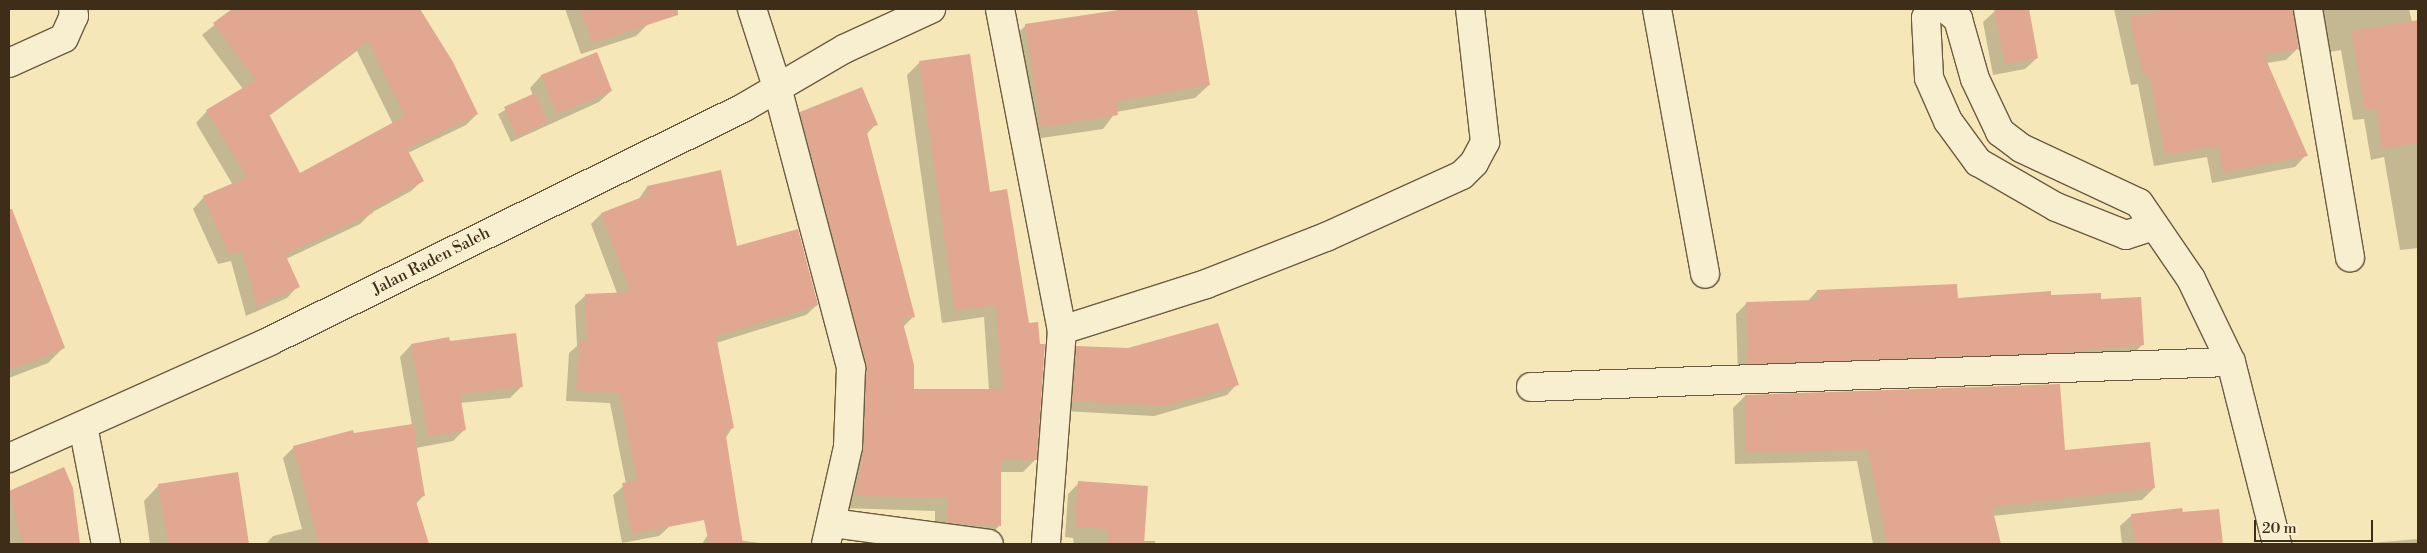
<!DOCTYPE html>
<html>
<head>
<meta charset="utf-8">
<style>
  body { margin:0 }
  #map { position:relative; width:2427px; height:553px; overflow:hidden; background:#f5e7b7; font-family:"Libre Bodoni",serif }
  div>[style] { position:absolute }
  .shadow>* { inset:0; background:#0003 }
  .building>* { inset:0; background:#e2a791 }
  .roads { filter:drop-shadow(1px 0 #6b5c40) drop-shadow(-1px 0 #6b5c40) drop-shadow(0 1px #6b5c40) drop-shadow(0 -1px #6b5c40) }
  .minor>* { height:28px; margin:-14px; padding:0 14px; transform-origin:14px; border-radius:14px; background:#f8efd0 }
  .tertiary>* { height:28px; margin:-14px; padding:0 14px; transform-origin:14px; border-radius:14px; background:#f8efd0 }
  span { translate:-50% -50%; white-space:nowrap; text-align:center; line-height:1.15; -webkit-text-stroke:4px #f8efd0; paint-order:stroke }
  .street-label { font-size:16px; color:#3d2d19 }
  .frame { position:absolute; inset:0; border:10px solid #3d2d19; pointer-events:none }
  .scale { position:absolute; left:2254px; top:520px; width:119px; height:22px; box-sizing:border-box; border:2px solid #3d2d19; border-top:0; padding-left:6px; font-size:15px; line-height:18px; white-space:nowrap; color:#3d2d19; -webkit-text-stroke:4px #f8efd0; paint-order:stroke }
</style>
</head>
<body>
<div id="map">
  <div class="shadow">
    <i style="clip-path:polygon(evenodd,234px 9px,419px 9px,452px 62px,477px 114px,466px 125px,408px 153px,423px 180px,411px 191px,371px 213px,360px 224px,286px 259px,298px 286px,287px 298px,246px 316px,231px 261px,218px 264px,193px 209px,204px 197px,233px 185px,196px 123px,207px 111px,243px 89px,202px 35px,234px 9px,357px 51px,393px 124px,299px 174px,269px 116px,357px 51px)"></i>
    <i style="clip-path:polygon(565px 9px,654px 9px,644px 13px,648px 24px,636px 36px,581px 54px)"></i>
    <i style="clip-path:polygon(1129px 9px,1196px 9px,1209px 85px,1195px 98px,1116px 112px,1103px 129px,1028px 140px,1012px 39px,1026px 25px)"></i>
    <i style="clip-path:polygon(2006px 9px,2028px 9px,2037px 58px,2025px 69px,1993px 75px,1983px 22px,1995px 11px)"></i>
    <i style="clip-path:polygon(2114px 9px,2293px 9px,2298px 48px,2286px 60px,2266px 63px,2306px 155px,2295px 167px,2212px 183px,2207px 157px,2154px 166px,2138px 84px,2131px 85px)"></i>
    <i style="clip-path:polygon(2304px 9px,2409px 9px,2412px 22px,2418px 21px,2418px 248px,2400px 250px,2384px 157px,2371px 160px,2364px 119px,2353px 120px,2341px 50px,2318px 54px)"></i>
    <i style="clip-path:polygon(596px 54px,611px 91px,599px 102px,511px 142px,498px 114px,533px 95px,530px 88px,541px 76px)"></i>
    <i style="clip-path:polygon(920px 62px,989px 193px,1028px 324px,1039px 345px,1035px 460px,1023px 472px,1000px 472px,1000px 525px,987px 538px,935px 535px,935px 511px,843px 508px,854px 378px,788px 126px,800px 113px,876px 124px,866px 135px,913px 317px,903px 327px,913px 390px,989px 390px,984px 317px,942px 323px,907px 75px)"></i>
    <i style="clip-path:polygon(720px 172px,736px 248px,817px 305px,806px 315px,716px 343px,732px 428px,670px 526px,659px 536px,622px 543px,613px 495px,626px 484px,610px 403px,566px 401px,569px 353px,577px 346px,575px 305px,586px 295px,617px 293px,591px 224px,601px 214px,638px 200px,647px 187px)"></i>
    <i style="clip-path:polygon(15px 221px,63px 348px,48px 363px,9px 378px,9px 224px)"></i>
    <i style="clip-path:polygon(1817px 291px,1957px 299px,2050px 296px,2100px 301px,2143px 344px,2132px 355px,1738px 374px,1736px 314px,1747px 303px,1807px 302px)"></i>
    <i style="clip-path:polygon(449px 342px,521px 387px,510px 398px,460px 403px,465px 429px,453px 441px,416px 448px,424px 495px,416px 504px,428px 544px,266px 544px,273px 536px,302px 529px,283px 458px,294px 447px,412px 425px,400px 357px,411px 345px)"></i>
    <i style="clip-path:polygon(1077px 347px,1237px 384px,1227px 395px,1154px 416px,1063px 411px,1066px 358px)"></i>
    <i style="clip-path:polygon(1745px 396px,2064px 452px,2154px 488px,2142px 500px,1993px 516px,1999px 544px,1873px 544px,1857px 461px,1735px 464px,1733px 408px)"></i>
    <i style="clip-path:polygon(63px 468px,72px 488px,79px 544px,9px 544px,9px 493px)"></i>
    <i style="clip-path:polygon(237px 473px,248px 544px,150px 544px,144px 501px,159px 485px)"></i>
    <i style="clip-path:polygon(1079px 483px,1143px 541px,1155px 541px,1155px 544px,1074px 544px,1073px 538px,1065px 537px,1068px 494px)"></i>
    <i style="clip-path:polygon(2218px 510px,2222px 544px,2122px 544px,2120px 526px,2132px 515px)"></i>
    <i style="clip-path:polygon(707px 536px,767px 544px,702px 544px)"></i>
    <i style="clip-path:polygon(2418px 539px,2418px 544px,2357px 544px)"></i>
  </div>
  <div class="building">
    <i style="clip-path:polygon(evenodd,232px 9px,420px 9px,453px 62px,478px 114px,407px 149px,424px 181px,371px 209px,373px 213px,285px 254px,300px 287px,257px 306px,242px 251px,229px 254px,203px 196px,247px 177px,206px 110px,256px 80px,213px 23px,232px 9px,368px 41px,405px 116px,300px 173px,269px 114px,368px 41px)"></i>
    <i style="clip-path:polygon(580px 9px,678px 9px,678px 15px,592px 43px)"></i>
    <i style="clip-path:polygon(1125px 9px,1197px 9px,1210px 85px,1116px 101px,1118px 115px,1041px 127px,1025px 24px)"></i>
    <i style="clip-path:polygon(1994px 9px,2029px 9px,2038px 58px,2005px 64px)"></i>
    <i style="clip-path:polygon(2169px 9px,2293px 9px,2299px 49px,2264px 55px,2308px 156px,2223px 172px,2218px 146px,2165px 155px,2149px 73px,2143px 75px,2129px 17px)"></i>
    <i style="clip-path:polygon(2418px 20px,2418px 143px,2382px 149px,2376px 108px,2365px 110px,2351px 31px)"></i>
    <i style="clip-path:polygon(597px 52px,612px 91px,557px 114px,541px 75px)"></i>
    <i style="clip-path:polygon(970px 54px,990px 192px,1007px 189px,1029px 323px,1038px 322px,1040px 344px,1045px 344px,1037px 460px,1001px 460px,1001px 526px,947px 523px,947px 498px,855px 496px,864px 448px,866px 364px,800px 112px,862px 87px,878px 125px,866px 129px,915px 317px,902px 319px,914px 365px,914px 389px,1002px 389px,996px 305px,955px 311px,919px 61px)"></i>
    <i style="clip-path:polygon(535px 93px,548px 122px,517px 137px,504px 107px)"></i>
    <i style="clip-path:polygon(721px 170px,737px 246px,798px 229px,818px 305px,716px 336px,734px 428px,725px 430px,743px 544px,709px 544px,704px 520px,632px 534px,622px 483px,637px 481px,620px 393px,576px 390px,580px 341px,587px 342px,585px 294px,630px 292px,601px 213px,650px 194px,647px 186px)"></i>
    <i style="clip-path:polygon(9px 209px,12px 209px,65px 348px,9px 370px)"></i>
    <i style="clip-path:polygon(1957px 284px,1958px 298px,2051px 291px,2051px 295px,2101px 293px,2101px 299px,2141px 297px,2144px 345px,2058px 353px,1748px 364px,1746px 302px,1817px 300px,1817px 290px)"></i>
    <i style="clip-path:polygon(1218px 323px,1239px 385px,1165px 406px,1072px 401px,1076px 346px,1128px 348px)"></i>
    <i style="clip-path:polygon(516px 333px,523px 387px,460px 394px,466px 430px,428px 437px,411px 344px,449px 337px,450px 341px)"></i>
    <i style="clip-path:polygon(2060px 384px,2065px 450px,2150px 442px,2155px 488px,1992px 507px,2001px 544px,1887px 544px,1868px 450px,1746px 452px,1745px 395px)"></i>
    <i style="clip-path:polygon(413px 424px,425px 496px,415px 498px,429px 544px,319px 544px,293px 446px,353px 430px,354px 433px)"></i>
    <i style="clip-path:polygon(64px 467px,73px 488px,80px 544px,23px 544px,9px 491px)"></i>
    <i style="clip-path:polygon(238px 472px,249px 544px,168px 544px,158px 484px)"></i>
    <i style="clip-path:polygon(1078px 481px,1148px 486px,1144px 544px,1108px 544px,1107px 529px,1075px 527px)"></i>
    <i style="clip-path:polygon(2182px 508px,2183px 512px,2219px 509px,2223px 544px,2135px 544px,2131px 514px)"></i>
  </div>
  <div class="roads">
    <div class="minor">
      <i style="left:752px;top:9px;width:82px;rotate:72.2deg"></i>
      <i style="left:777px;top:87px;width:291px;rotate:75.2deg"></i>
      <i style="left:851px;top:368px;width:79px;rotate:92.2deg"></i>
      <i style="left:848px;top:447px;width:99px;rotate:102.8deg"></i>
      <i style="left:1000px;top:9px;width:327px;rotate:79.1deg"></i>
      <i style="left:1062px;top:330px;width:215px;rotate:94.3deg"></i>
      <i style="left:1657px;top:9px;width:269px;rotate:79.7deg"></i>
      <i style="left:1931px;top:9px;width:10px;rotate:119deg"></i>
      <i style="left:1926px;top:18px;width:60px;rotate:87.1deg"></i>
      <i style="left:1929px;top:78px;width:47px;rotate:66.2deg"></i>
      <i style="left:1948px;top:121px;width:51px;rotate:53.8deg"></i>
      <i style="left:1978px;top:162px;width:90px;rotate:30deg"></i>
      <i style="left:2056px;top:207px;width:75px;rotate:21.8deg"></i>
      <i style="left:2126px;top:235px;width:29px;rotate:-18deg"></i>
      <i style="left:1946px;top:9px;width:16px;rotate:40deg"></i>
      <i style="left:1958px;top:19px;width:62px;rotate:74.2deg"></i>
      <i style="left:1975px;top:79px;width:59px;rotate:64.7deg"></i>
      <i style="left:2000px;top:132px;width:26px;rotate:37deg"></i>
      <i style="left:2021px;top:148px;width:130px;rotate:25deg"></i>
      <i style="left:2139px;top:203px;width:92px;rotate:55.6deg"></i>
      <i style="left:2191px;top:279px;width:92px;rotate:64.3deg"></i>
      <i style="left:2231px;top:362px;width:188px;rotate:75.8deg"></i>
      <i style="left:2308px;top:9px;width:252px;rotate:80.4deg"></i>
      <i style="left:9px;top:63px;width:60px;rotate:-24.4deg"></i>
      <i style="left:64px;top:38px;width:24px;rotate:-66deg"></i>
      <i style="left:74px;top:16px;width:7px;rotate:-98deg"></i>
      <i style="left:1062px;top:330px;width:151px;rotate:-17.7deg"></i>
      <i style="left:1206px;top:284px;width:129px;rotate:-21.4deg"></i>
      <i style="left:1326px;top:237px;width:149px;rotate:-24.5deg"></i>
      <i style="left:1462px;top:175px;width:17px;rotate:-45deg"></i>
      <i style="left:1474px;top:163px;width:24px;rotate:-62deg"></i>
      <i style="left:1485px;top:142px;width:134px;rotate:-96.4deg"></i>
      <i style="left:1531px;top:387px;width:700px;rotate:-2.05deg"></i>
      <i style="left:83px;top:426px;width:120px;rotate:79deg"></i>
      <i style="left:832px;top:523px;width:158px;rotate:7.6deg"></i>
    </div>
    <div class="tertiary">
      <i style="left:9px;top:458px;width:286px;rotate:-24.1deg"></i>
      <i style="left:270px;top:341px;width:527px;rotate:-26.22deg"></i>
      <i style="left:743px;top:108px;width:117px;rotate:-30.3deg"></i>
      <i style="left:844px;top:49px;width:96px;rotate:-24.7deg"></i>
    </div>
  </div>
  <div class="street-label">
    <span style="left:431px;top:261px;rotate:-27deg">Jalan Raden Saleh</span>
  </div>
  <div class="frame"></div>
  <div class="scale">20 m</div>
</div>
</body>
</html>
